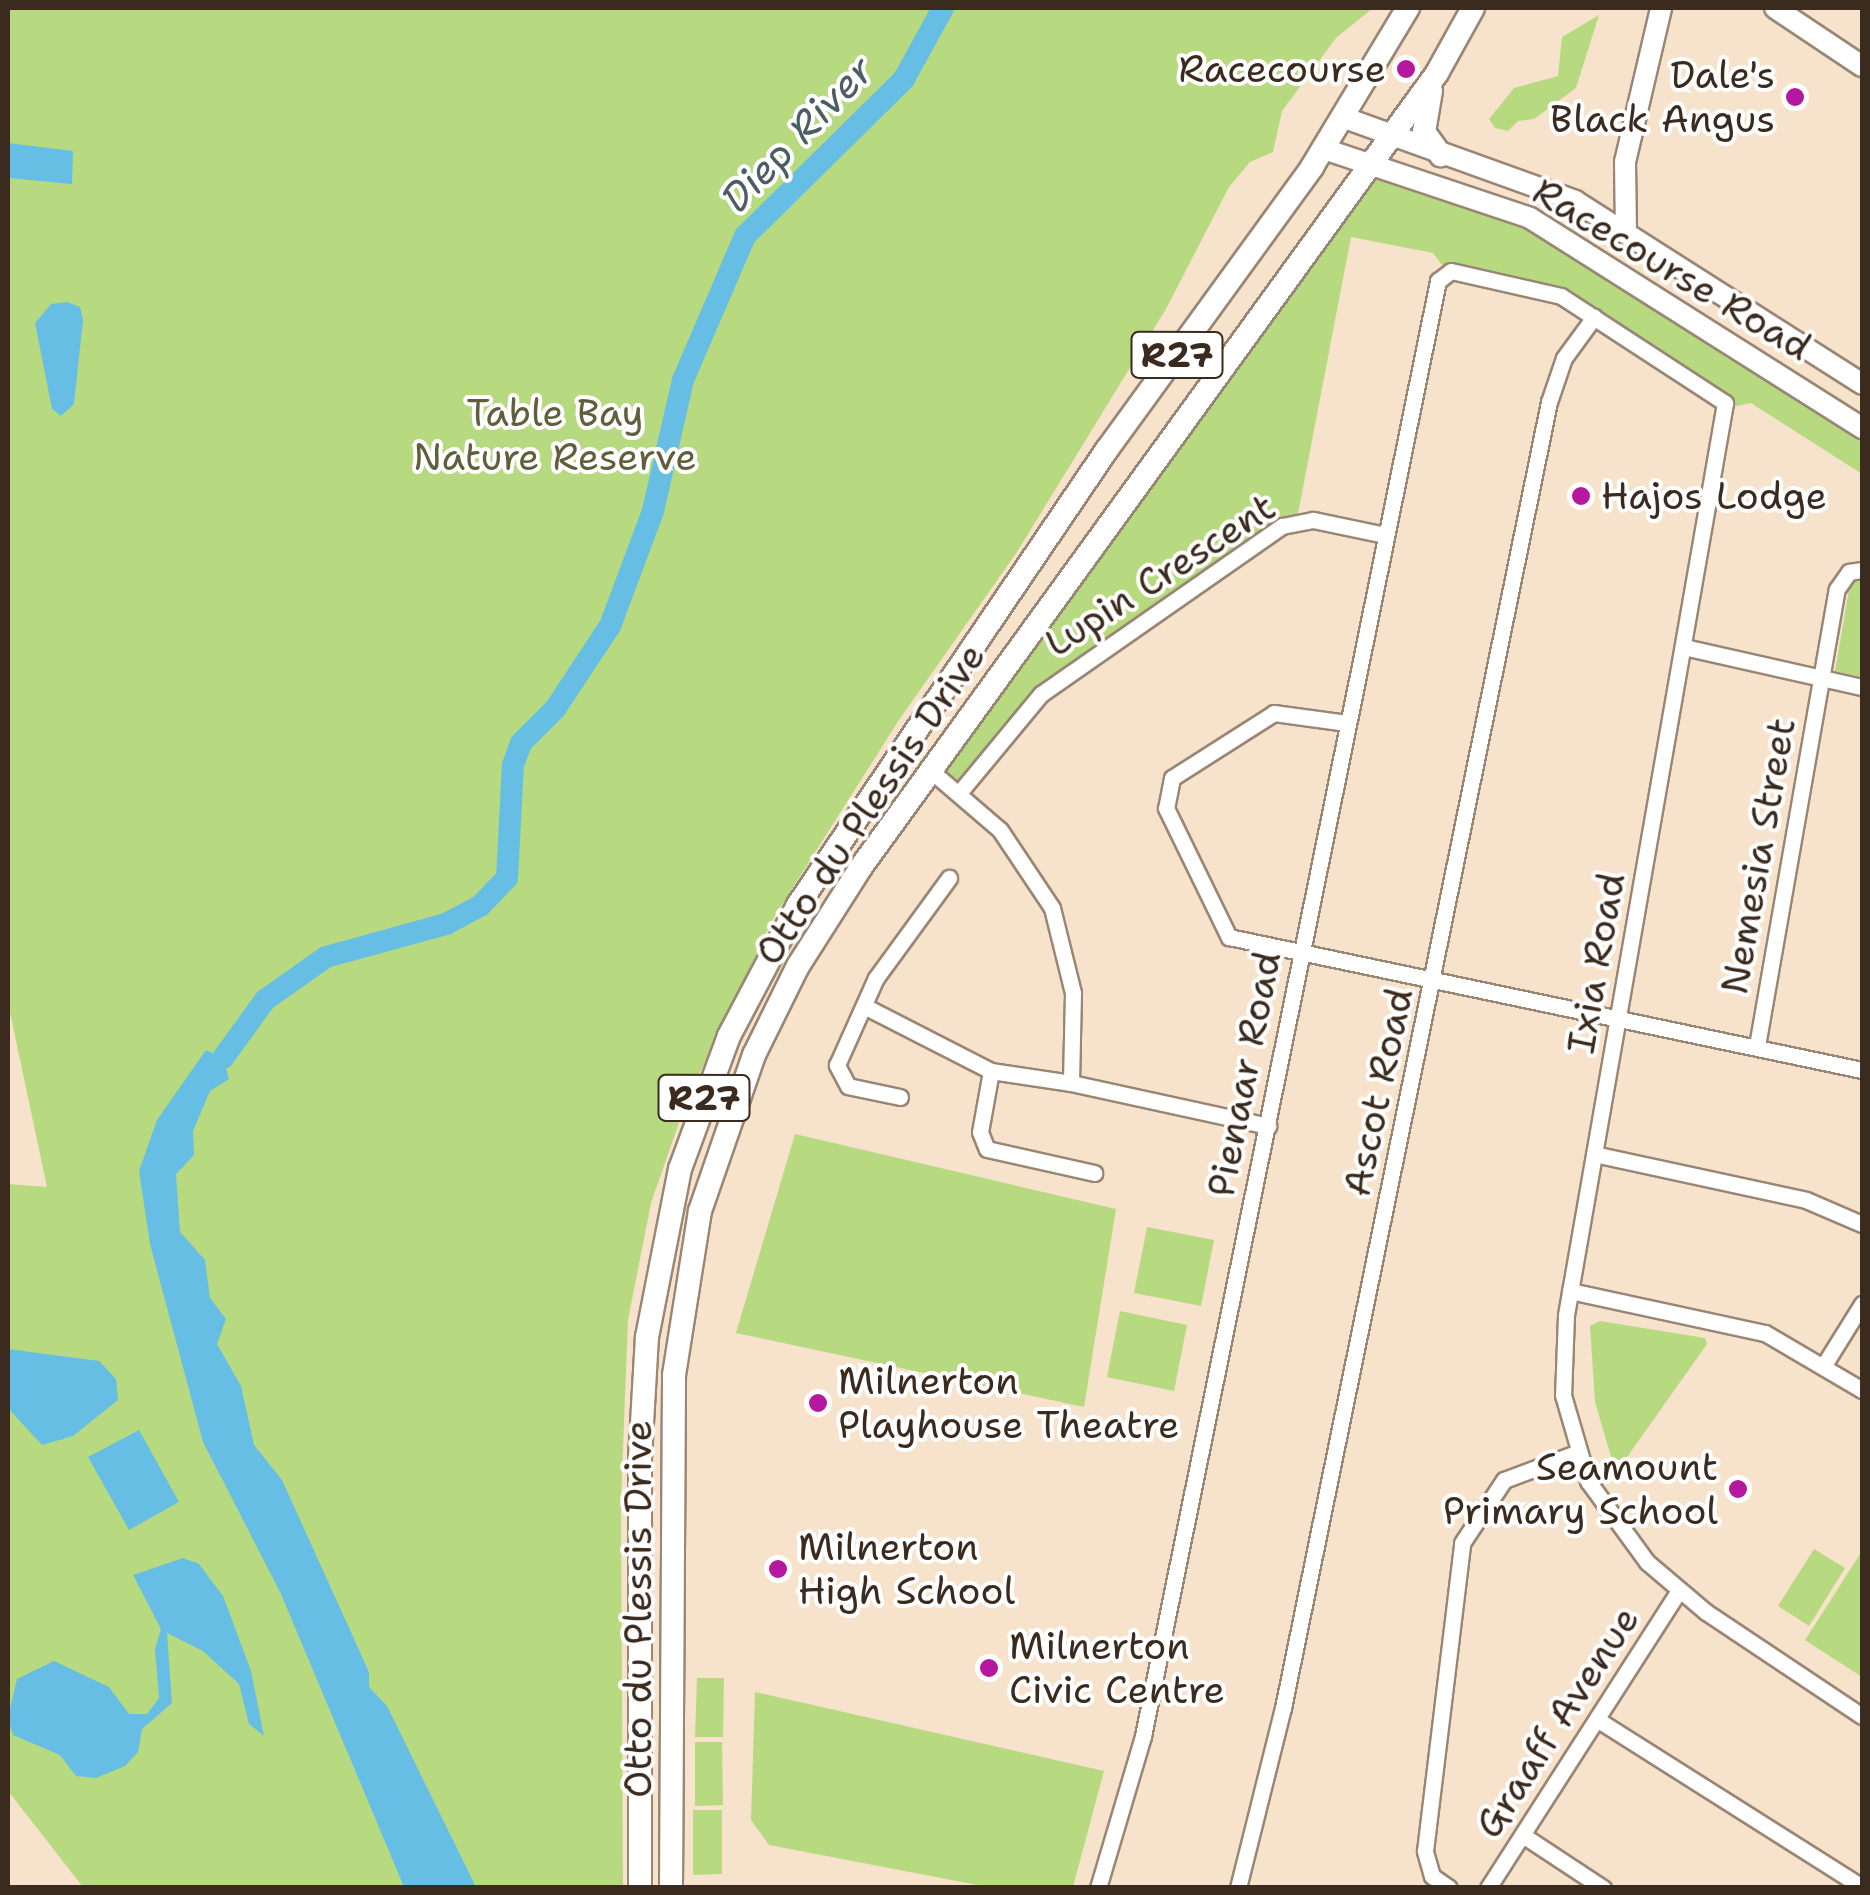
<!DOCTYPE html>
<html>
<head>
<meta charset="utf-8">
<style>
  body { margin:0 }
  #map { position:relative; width:1870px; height:1895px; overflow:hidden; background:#f7e3cc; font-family:"Shantell Sans",sans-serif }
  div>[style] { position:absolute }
  .green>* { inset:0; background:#b7d980 }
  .water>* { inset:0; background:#67bee4 }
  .river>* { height:22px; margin:-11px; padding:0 11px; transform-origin:11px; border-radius:11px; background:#67bee4 }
  .roads { filter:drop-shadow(2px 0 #998675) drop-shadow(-2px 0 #998675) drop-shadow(0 2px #998675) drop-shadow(0 -2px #998675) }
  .street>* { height:15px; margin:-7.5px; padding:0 7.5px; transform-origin:7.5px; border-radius:7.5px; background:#fff }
  .secondary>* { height:20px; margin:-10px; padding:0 10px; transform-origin:10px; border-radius:10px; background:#fff }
  .primary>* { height:22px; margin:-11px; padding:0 11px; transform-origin:11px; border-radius:11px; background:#fff }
  .dots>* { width:28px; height:28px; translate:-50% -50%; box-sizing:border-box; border:5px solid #fff; border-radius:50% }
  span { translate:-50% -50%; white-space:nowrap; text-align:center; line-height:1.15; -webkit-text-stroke:8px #fff; paint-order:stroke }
  .shield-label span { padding:2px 8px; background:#fff; border:2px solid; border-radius:8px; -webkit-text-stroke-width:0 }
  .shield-label { font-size:35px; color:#3b2a1e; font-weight:700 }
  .poi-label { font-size:38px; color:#3b2a1e }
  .right { translate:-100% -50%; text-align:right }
  .left { translate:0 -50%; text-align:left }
  .street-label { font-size:38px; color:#3b2a1e }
  .park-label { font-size:38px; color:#605f3b }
  .water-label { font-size:40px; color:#4a5e63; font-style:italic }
  .frame { position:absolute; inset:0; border:10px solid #3b2a1e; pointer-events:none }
</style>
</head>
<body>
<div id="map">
  <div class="green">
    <i style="clip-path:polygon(8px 8px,1373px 8px,1336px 38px,1282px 111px,1273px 152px,1250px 162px,1229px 187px,1166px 309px,1017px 552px,899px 720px,774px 917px,687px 1100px,651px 1203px,628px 1320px,621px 1501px,623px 1887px,83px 1887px,8px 1791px,8px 1184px,47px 1187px,8px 1003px)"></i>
    <i style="clip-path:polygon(1599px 15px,1576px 88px,1534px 119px,1518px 121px,1508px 131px,1495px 128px,1489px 119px,1514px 88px,1558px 76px,1562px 37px)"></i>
    <i style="clip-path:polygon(1365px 166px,1504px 207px,1862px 428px,1862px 474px,1751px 403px,1727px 408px,1576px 304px,1448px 273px,1433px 253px,1351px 237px,1297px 519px,1041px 694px,959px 793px,930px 770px)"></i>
    <i style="clip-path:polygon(1862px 577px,1862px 677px,1835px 671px,1850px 584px)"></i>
    <i style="clip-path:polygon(795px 1134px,1116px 1209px,1084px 1407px,736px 1333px)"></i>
    <i style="clip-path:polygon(1147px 1227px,1214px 1240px,1201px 1306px,1134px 1293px)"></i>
    <i style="clip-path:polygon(1120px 1311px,1187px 1325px,1174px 1391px,1107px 1377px)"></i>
    <i style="clip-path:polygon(1600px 1321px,1705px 1338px,1707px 1344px,1625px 1460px,1612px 1460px,1595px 1402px,1590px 1326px)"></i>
    <i style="clip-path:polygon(1814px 1549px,1845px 1568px,1809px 1626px,1778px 1606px)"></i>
    <i style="clip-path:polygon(1862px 1551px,1862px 1677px,1805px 1640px)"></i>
    <i style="clip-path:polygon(697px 1678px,724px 1678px,723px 1737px,695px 1737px)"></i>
    <i style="clip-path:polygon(755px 1692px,1104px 1771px,1073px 1887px,988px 1887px,769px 1845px,751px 1820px)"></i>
    <i style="clip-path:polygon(695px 1742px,722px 1742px,723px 1805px,695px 1806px)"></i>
    <i style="clip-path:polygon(693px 1810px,722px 1810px,722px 1874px,693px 1875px)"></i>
  </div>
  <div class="water">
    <i style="clip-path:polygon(8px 143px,73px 151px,72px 184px,9px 178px)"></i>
    <i style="clip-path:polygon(67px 302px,80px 307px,83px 320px,74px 404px,61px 416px,52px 409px,35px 323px,51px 304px)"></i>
    <i style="clip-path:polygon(206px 1050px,223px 1058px,229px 1079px,210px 1091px,193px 1131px,194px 1155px,176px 1174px,180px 1232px,205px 1260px,210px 1298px,226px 1319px,217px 1344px,241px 1386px,254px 1445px,282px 1480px,369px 1672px,369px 1687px,387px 1706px,476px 1887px,404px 1887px,281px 1594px,203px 1442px,150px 1244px,139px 1171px,157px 1120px)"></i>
    <i style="clip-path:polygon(8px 1349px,99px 1361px,116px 1379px,118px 1400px,73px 1436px,42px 1445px,8px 1408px)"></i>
    <i style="clip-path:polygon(139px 1430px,179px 1502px,129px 1530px,88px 1457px)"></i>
    <i style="clip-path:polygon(183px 1558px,199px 1564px,223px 1596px,251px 1671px,264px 1736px,249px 1724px,239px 1684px,203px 1651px,167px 1633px,172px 1703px,142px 1729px,138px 1752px,125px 1766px,96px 1778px,76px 1776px,60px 1755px,13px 1735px,8px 1718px,17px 1679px,54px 1661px,109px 1687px,129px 1714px,147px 1714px,159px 1698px,155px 1649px,161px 1629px,133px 1575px)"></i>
  </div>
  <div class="river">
    <i style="left:223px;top:1058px;width:72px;rotate:-54.1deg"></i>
    <i style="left:265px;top:1000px;width:75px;rotate:-35.2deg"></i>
    <i style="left:326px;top:957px;width:124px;rotate:-15.4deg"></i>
    <i style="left:446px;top:924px;width:38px;rotate:-28deg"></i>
    <i style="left:480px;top:906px;width:39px;rotate:-46deg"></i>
    <i style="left:507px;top:878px;width:113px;rotate:-87deg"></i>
    <i style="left:513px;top:765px;width:23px;rotate:-70deg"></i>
    <i style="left:521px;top:743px;width:48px;rotate:-45deg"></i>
    <i style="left:555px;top:709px;width:100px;rotate:-56.5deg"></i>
    <i style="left:610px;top:626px;width:123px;rotate:-69.5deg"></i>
    <i style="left:653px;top:511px;width:134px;rotate:-77.1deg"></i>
    <i style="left:683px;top:380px;width:157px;rotate:-66.7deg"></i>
    <i style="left:745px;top:236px;width:223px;rotate:-44.6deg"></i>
    <i style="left:904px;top:79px;width:81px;rotate:-61.2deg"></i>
  </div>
  <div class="roads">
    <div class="street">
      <i style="left:1684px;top:647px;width:182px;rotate:12.7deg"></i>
      <i style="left:1347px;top:723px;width:74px;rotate:-172.2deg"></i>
      <i style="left:1274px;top:713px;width:121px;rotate:147.5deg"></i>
      <i style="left:1172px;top:778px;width:31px;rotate:101deg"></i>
      <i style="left:1166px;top:808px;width:144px;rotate:64deg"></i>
      <i style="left:1229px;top:937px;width:647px;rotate:11.87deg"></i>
      <i style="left:930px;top:770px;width:92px;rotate:40.6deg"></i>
      <i style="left:1000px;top:830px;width:94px;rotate:56.3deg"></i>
      <i style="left:1052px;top:908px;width:88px;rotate:76.1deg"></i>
      <i style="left:1073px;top:993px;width:90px;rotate:91.3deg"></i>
      <i style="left:1071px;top:1083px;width:202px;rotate:12.3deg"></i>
      <i style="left:959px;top:793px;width:129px;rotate:-50.4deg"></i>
      <i style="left:1041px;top:694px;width:294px;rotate:-34.9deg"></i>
      <i style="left:1282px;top:526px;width:32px;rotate:-11deg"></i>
      <i style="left:1313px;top:520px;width:74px;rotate:11.8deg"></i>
      <i style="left:864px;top:1006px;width:143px;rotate:27.1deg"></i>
      <i style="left:991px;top:1071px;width:81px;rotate:8.5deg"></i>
      <i style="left:1757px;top:1046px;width:464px;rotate:-80.1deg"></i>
      <i style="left:1837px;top:589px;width:21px;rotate:-55deg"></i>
      <i style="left:1849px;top:572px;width:13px;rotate:-9deg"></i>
      <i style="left:991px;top:1071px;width:62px;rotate:100.2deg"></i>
      <i style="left:980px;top:1132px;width:18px;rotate:68deg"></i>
      <i style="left:987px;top:1149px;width:110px;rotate:12.6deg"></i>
      <i style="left:900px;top:1097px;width:53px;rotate:-168.1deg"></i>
      <i style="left:848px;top:1086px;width:24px;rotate:-118deg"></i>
      <i style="left:837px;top:1065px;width:95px;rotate:-65.9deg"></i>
      <i style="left:876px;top:978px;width:124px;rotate:-53.9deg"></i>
      <i style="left:1594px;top:1154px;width:217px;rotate:12.2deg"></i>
      <i style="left:1806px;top:1200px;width:61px;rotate:23.2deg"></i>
      <i style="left:1570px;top:1291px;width:199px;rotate:12.2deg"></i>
      <i style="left:1765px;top:1333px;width:113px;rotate:30.4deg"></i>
      <i style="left:1824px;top:1365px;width:72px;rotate:-58.1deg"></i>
      <i style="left:1598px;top:1720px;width:312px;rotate:32.3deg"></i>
      <i style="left:1524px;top:1836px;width:95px;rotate:33.4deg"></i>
      <i style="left:1098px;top:1888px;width:159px;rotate:-73.5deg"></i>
      <i style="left:1143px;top:1736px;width:1485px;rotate:-78.54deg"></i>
      <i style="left:1438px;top:281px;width:16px;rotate:-38deg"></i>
      <i style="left:1451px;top:271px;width:113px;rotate:12.8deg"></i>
      <i style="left:1561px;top:296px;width:196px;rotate:33.1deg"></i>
      <i style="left:1725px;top:403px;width:926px;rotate:99.89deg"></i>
      <i style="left:1566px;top:1315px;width:80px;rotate:92.1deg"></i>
      <i style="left:1563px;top:1395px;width:90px;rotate:73.8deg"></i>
      <i style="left:1588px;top:1481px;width:100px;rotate:53.9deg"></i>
      <i style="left:1647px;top:1562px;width:77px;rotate:40.3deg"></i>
      <i style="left:1706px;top:1612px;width:187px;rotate:33.7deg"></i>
      <i style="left:1238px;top:1888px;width:186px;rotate:-76deg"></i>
      <i style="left:1283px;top:1708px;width:1333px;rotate:-78.49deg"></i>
      <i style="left:1549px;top:402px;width:46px;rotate:-71.2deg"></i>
      <i style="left:1564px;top:358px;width:51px;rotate:-53.8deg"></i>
      <i style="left:1449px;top:1888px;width:21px;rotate:-145deg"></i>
      <i style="left:1432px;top:1876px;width:26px;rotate:-106deg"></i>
      <i style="left:1425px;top:1851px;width:310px;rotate:-83.1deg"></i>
      <i style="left:1462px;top:1543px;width:76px;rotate:-56.3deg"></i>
      <i style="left:1504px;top:1480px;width:77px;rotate:-20.6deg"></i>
      <i style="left:1488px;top:1888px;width:353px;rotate:-57.3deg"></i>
    </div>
    <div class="secondary">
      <i style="left:1775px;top:8px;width:105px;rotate:33.7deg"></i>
      <i style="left:1345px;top:118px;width:245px;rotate:19.8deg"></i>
      <i style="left:1575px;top:201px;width:340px;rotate:32.5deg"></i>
      <i style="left:1324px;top:149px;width:217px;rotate:18.5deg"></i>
      <i style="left:1530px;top:218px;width:393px;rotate:32.3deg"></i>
      <i style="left:1626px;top:233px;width:71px;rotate:-90.8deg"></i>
      <i style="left:1625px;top:162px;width:158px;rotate:-76.8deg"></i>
    </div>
    <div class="primary">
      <i style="left:1431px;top:91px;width:42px;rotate:99.7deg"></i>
      <i style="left:1424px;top:132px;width:29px;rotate:54deg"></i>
      <i style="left:640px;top:1888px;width:430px;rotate:-90deg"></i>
      <i style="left:640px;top:1458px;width:121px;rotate:-86.7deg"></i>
      <i style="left:647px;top:1337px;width:171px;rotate:-78.9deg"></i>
      <i style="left:680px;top:1169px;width:142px;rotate:-69.8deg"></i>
      <i style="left:729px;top:1036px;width:148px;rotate:-62.2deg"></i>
      <i style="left:798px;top:905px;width:549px;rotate:-55.85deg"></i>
      <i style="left:1106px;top:451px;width:351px;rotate:-54deg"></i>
      <i style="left:1312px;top:167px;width:186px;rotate:-58.9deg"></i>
      <i style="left:671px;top:1888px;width:513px;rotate:-89.66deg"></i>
      <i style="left:674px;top:1375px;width:166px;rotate:-81deg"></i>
      <i style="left:700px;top:1211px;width:165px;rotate:-70.9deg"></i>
      <i style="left:754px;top:1055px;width:99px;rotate:-63.7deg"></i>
      <i style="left:798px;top:966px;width:117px;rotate:-57.5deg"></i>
      <i style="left:861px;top:867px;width:981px;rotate:-54.04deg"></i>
      <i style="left:1437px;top:73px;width:74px;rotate:-61deg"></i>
    </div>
  </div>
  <div class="dots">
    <i style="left:1406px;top:69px;background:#b5179e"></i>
    <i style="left:1795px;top:97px;background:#b5179e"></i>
    <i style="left:1581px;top:496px;background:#b5179e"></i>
    <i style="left:818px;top:1403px;background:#b5179e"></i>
    <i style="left:1738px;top:1489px;background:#b5179e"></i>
    <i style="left:778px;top:1569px;background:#b5179e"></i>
    <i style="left:989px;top:1668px;background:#b5179e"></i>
  </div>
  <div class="shield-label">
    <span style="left:1177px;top:355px">R27</span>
    <span style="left:704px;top:1098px">R27</span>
  </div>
  <div class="poi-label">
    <span class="right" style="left:1386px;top:69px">Racecourse</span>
    <span class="right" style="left:1775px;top:97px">Dale's<br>Black Angus</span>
    <span class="left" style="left:1601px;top:496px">Hajos Lodge</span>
    <span class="left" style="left:838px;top:1403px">Milnerton<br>Playhouse Theatre</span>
    <span class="right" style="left:1718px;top:1489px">Seamount<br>Primary School</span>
    <span class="left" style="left:798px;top:1569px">Milnerton<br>High School</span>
    <span class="left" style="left:1009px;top:1668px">Milnerton<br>Civic Centre</span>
  </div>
  <div class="street-label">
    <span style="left:1672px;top:269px;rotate:31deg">Racecourse Road</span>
    <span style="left:1160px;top:575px;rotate:-33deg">Lupin Crescent</span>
    <span style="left:870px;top:804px;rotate:-56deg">Otto du Plessis Drive</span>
    <span style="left:1758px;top:856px;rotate:-80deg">Nemesia Street</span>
    <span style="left:1596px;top:963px;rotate:-80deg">Ixia Road</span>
    <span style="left:1244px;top:1074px;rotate:-79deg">Pienaar Road</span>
    <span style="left:1378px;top:1092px;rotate:-78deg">Ascot Road</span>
    <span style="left:638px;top:1609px;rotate:-90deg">Otto du Plessis Drive</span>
    <span style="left:1557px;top:1722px;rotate:-57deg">Graaff Avenue</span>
  </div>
  <div class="park-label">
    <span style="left:555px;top:435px">Table Bay<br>Nature Reserve</span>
  </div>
  <div class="water-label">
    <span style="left:797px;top:134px;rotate:-46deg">Diep River</span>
  </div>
  <div class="frame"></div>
</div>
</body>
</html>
